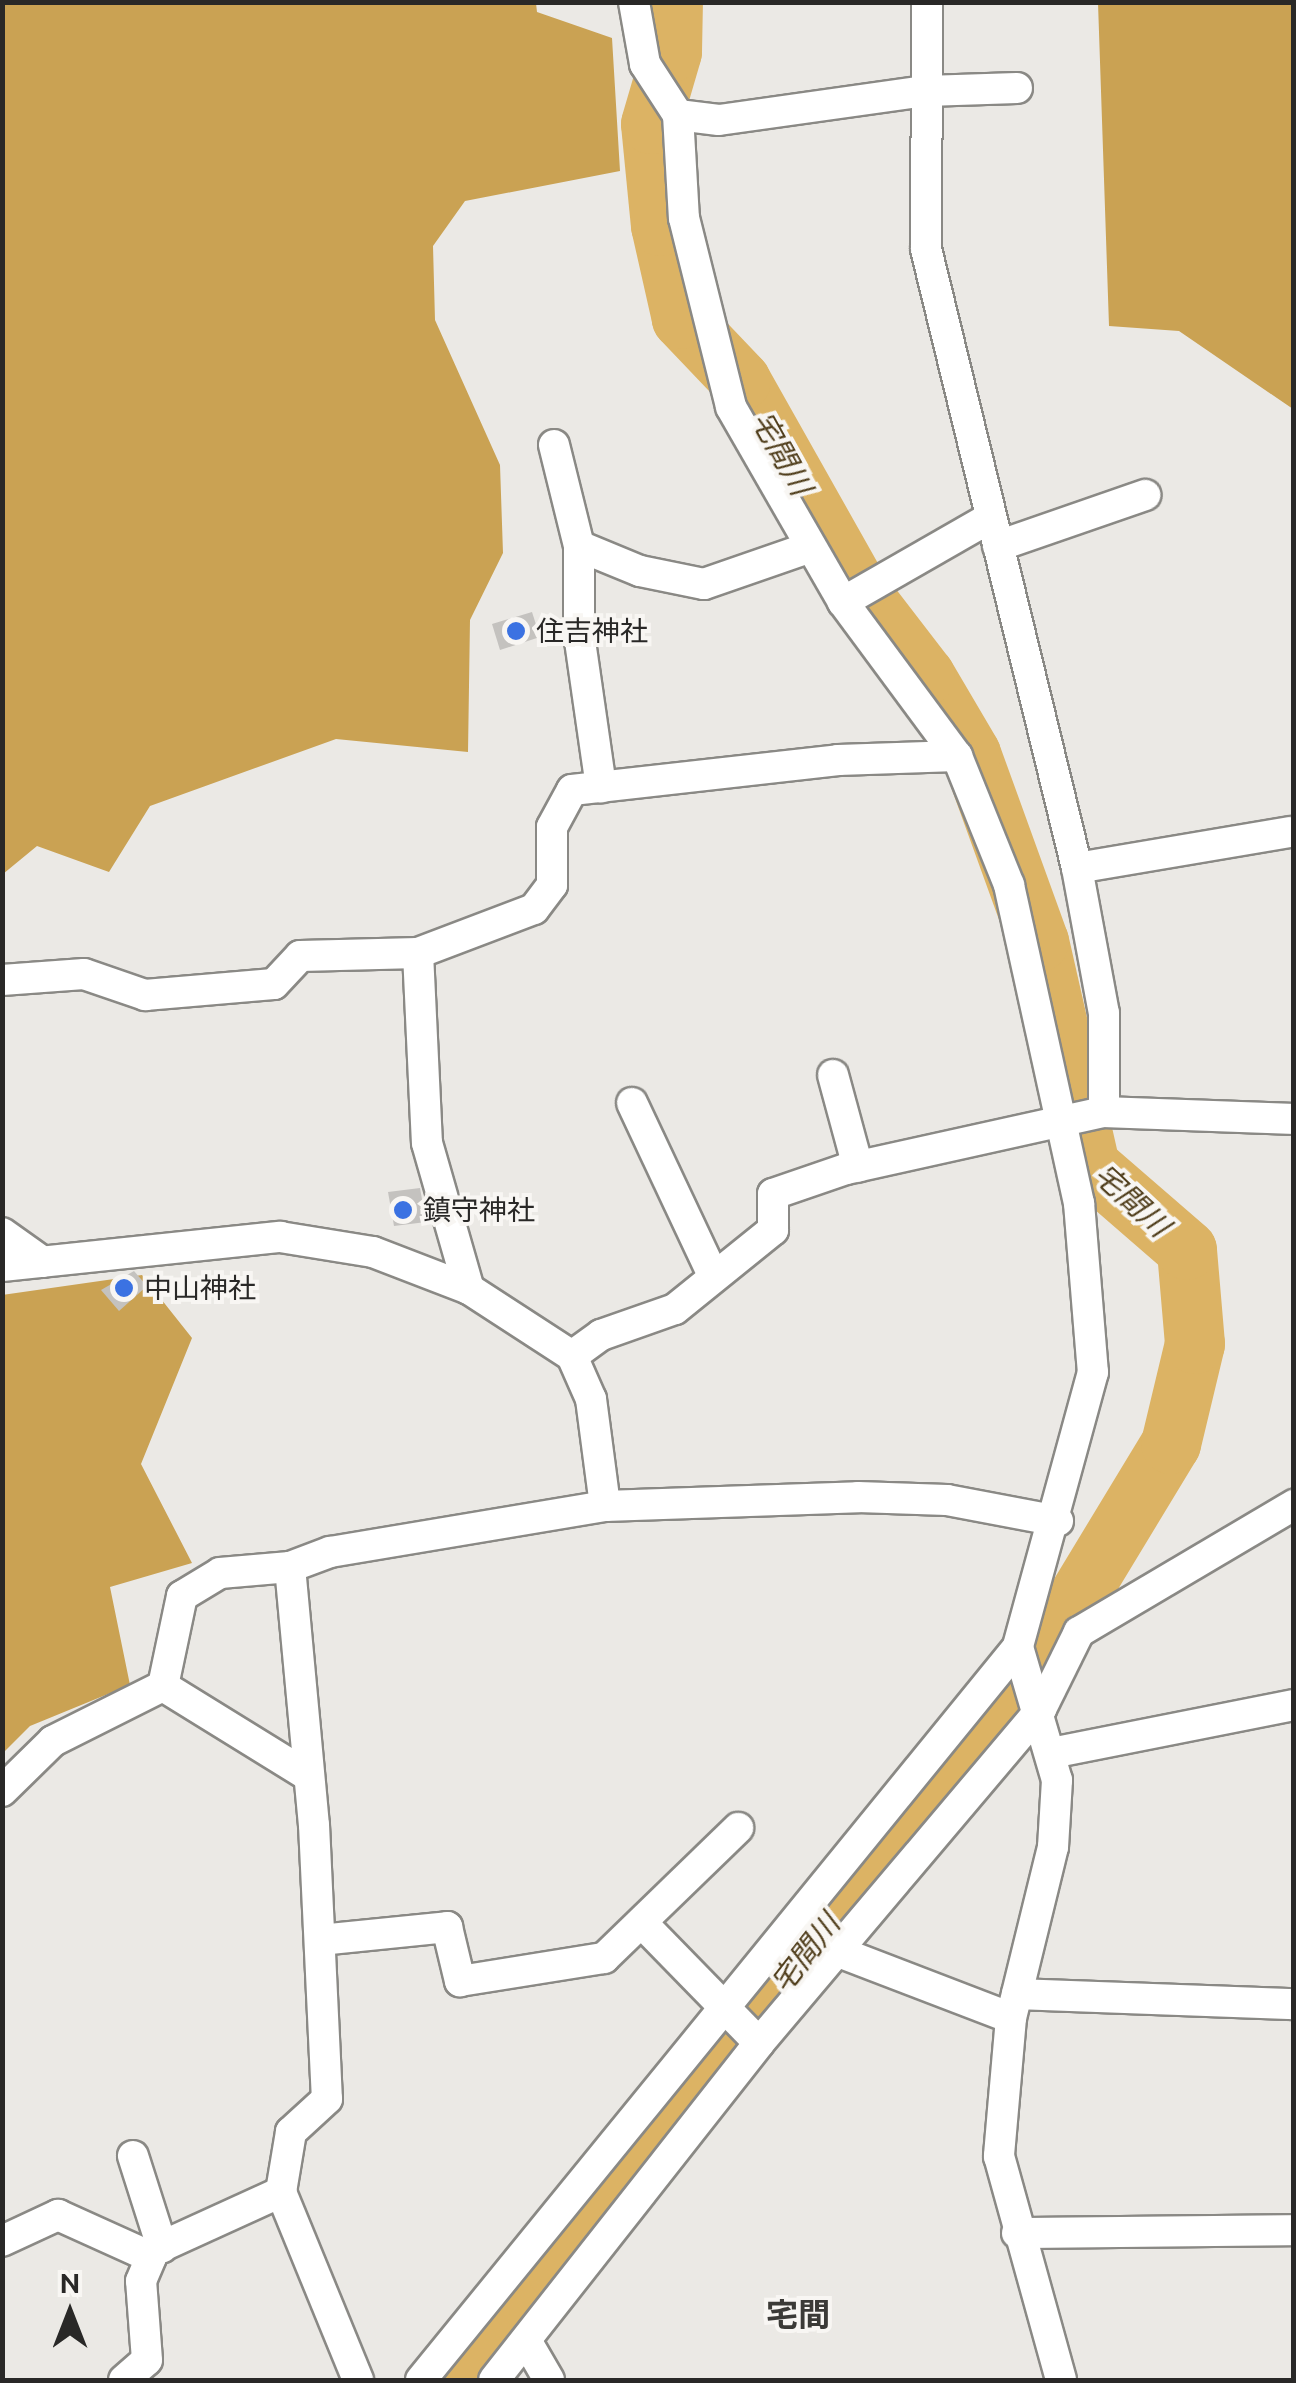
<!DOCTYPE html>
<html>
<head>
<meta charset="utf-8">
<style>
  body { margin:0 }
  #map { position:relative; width:1296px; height:2383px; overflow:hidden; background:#ebe9e5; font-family:Ubuntu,"Noto Sans JP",sans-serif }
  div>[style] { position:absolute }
  .forest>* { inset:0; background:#caa253 }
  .river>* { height:60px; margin:-30px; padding:0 30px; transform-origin:30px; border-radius:30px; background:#dcb364 }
  .building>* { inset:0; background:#c4c2bf }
  .roads { filter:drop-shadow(2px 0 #8a8985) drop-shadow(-2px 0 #8a8985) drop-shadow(0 2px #8a8985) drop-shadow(0 -2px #8a8985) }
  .street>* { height:30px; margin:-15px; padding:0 15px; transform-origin:15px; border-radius:15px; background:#fff }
  .dots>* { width:28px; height:28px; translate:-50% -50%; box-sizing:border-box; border:5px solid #f8f6f3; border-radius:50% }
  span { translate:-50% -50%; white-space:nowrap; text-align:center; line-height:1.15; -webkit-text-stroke:8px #f8f6f3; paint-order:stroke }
  .poi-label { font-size:28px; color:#292827 }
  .left { translate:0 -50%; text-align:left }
  .water-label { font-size:30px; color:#513f1d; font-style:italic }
  .quarter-label { font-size:32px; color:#3b3a37; font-weight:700 }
  .frame { position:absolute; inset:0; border:5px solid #292827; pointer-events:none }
  .north { position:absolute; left:20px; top:2263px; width:100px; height:100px; -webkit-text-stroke:8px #f8f6f3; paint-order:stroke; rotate:0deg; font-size:28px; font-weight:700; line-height:40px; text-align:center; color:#292827 }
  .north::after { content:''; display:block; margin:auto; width:35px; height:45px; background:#292827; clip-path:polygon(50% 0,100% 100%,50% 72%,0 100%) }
</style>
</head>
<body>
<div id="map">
  <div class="forest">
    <i style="clip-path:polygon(3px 2px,536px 3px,537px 12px,612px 38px,620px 171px,465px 201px,433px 246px,435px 320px,500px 465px,503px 553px,470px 620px,468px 752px,336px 739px,150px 806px,109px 872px,37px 846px,3px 874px)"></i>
    <i style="clip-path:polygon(1098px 3px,1293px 3px,1293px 409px,1179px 331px,1109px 326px)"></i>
    <i style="clip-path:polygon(142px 1275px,192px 1338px,141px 1464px,192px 1563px,110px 1587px,130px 1685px,30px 1726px,3px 1753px,2px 1295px)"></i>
  </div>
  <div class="river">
    <i style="left:458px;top:2380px;width:148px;rotate:-48.6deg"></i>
    <i style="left:556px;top:2269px;width:805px;rotate:-51.76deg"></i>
    <i style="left:1054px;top:1637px;width:226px;rotate:-58.8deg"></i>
    <i style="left:1171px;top:1444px;width:103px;rotate:-76.5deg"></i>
    <i style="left:1195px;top:1344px;width:94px;rotate:-94.9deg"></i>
    <i style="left:1187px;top:1250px;width:128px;rotate:-139.1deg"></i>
    <i style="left:1090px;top:1166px;width:230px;rotate:-102.8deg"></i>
    <i style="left:1039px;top:942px;width:200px;rotate:-109.9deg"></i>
    <i style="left:971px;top:754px;width:91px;rotate:-120.5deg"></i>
    <i style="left:925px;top:676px;width:110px;rotate:-127.6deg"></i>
    <i style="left:858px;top:589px;width:239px;rotate:-119.4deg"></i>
    <i style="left:741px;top:381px;width:86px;rotate:-133.6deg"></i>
    <i style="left:682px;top:319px;width:95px;rotate:-102.7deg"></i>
    <i style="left:661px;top:226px;width:102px;rotate:-95.6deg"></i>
    <i style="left:651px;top:124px;width:75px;rotate:-73.7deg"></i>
    <i style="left:672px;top:52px;width:50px;rotate:-88.9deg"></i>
  </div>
  <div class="building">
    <i style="clip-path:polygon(532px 612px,540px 637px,500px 650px,492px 624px)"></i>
    <i style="clip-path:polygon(420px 1188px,426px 1222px,394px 1226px,388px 1192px)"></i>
    <i style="clip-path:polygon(134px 1271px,147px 1286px,119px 1311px,101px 1290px)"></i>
  </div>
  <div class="roads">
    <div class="street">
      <i style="left:634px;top:2px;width:63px;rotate:79.9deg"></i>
      <i style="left:645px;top:64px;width:61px;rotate:57.1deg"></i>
      <i style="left:678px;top:115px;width:103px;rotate:86.7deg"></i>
      <i style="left:684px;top:218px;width:195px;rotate:76deg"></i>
      <i style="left:731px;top:407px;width:225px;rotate:60.1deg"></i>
      <i style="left:843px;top:602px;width:192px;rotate:53.5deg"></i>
      <i style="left:957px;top:756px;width:139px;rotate:68deg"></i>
      <i style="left:1009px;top:885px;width:326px;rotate:77.6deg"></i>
      <i style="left:1079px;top:1203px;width:170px;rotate:85.3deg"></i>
      <i style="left:1093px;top:1372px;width:285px;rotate:105.3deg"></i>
      <i style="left:1018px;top:1647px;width:139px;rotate:73.7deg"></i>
      <i style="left:1057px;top:1780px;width:67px;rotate:93.4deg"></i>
      <i style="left:1053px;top:1847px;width:176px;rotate:103.8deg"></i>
      <i style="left:1011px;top:2018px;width:139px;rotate:95deg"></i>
      <i style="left:999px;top:2156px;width:232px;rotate:74.5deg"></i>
      <i style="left:927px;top:2px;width:247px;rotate:90.2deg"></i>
      <i style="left:926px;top:249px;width:637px;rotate:76.29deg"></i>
      <i style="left:1077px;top:868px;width:147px;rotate:79.5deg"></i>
      <i style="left:1104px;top:1013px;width:99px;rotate:90deg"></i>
      <i style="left:678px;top:115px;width:41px;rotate:7deg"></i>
      <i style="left:719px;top:120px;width:209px;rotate:-8deg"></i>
      <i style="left:926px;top:91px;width:91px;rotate:-1.9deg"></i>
      <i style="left:554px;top:445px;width:104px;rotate:76.1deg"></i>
      <i style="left:579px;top:546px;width:66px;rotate:22.3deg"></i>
      <i style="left:640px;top:571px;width:65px;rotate:11.5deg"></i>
      <i style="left:704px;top:584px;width:110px;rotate:-19.1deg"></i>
      <i style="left:579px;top:546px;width:88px;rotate:90deg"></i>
      <i style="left:579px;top:634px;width:155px;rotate:81.8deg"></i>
      <i style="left:998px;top:546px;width:156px;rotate:-19.1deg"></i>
      <i style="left:843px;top:602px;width:167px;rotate:-29.8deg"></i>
      <i style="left:1077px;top:868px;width:216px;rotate:-9.6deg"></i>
      <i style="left:418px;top:953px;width:190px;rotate:87.3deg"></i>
      <i style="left:427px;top:1143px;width:152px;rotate:74deg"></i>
      <i style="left:2px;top:980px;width:82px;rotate:-4.2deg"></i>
      <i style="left:84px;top:974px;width:65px;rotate:19deg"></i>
      <i style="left:145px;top:995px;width:129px;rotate:-4.9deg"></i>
      <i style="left:274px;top:984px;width:38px;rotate:-47deg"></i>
      <i style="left:300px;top:956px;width:118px;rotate:-1.5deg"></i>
      <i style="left:418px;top:953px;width:124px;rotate:-20.8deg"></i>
      <i style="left:534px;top:909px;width:30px;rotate:-53deg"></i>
      <i style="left:552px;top:885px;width:58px;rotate:-90deg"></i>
      <i style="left:552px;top:827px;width:42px;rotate:-61.6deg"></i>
      <i style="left:572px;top:790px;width:268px;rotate:-6.4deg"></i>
      <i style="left:838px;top:760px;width:119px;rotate:-1.9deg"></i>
      <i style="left:833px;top:1075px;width:95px;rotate:74.8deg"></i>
      <i style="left:632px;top:1103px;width:190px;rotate:64.8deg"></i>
      <i style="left:2px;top:1233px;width:50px;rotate:35.3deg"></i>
      <i style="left:2px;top:1266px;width:280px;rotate:-6deg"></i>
      <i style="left:280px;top:1237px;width:94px;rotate:9.2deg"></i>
      <i style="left:373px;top:1252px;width:103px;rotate:21.1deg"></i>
      <i style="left:469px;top:1289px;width:123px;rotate:33deg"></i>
      <i style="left:572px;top:1356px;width:47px;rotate:66.2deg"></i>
      <i style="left:591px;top:1399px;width:108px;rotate:82.5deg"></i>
      <i style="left:572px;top:1356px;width:36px;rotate:-36deg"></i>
      <i style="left:601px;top:1335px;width:78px;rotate:-19.4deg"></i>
      <i style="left:675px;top:1309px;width:126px;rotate:-38.9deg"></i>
      <i style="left:773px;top:1230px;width:36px;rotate:-90deg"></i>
      <i style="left:773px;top:1194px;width:77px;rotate:-18.9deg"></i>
      <i style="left:846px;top:1169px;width:264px;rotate:-12.5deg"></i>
      <i style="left:1104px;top:1112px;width:190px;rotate:2.1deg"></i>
      <i style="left:290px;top:1567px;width:259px;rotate:84.7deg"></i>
      <i style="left:314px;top:1825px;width:274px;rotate:87.3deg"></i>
      <i style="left:327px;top:2099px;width:49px;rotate:137.5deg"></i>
      <i style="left:291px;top:2132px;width:61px;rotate:99.5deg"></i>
      <i style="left:281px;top:2192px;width:203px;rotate:67.7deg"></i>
      <i style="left:163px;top:1686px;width:92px;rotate:-78.1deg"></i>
      <i style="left:182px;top:1596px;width:44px;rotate:-31.2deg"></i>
      <i style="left:220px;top:1573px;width:70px;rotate:-4.9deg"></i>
      <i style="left:290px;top:1567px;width:43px;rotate:-20.6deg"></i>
      <i style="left:330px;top:1552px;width:279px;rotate:-9.5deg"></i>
      <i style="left:605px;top:1506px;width:253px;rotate:-2deg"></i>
      <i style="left:858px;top:1497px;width:89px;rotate:1.9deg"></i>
      <i style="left:947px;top:1500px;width:113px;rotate:10.7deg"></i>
      <i style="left:163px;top:1686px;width:166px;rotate:31.7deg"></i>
      <i style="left:1051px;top:1753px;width:248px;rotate:-11.2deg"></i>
      <i style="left:2px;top:1791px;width:71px;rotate:-44.4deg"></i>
      <i style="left:53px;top:1741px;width:123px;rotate:-26.6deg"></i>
      <i style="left:643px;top:1924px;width:166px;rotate:45.7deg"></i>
      <i style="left:320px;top:1940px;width:128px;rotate:-5.8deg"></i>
      <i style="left:447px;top:1927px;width:56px;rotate:76.5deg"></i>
      <i style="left:460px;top:1981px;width:146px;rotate:-9.1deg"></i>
      <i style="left:604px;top:1958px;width:187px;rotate:-44.1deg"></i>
      <i style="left:839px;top:1952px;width:184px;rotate:21deg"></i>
      <i style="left:1017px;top:1994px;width:277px;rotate:2.1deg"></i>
      <i style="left:133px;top:2156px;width:96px;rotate:72.3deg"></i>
      <i style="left:1017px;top:2233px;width:277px;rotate:-0.6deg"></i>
      <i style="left:2px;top:2241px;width:62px;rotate:-24.9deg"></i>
      <i style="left:58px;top:2215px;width:102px;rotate:24.3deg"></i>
      <i style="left:527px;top:2342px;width:44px;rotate:59.9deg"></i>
      <i style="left:124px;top:2380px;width:30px;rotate:-41deg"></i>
      <i style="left:147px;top:2360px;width:79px;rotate:-94.3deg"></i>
      <i style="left:141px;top:2281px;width:34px;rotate:-67deg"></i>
      <i style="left:154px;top:2250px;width:140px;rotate:-24.5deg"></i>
      <i style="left:421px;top:2380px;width:945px;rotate:-50.84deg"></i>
      <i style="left:494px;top:2380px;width:429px;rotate:-51.8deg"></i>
      <i style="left:759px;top:2043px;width:437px;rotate:-49.8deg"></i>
      <i style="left:1041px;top:1709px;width:86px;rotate:-63.7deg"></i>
      <i style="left:1079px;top:1632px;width:250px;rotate:-30.6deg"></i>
    </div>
  </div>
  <div class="dots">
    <i style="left:516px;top:631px;background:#3b72e2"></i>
    <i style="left:403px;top:1210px;background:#3b72e2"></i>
    <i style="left:124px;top:1288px;background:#3b72e2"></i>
  </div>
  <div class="poi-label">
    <span class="left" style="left:536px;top:631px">住吉神社</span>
    <span class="left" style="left:423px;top:1210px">鎮守神社</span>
    <span class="left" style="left:144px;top:1288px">中山神社</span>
  </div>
  <div class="water-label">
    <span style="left:782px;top:453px;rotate:61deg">宅間川</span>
    <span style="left:1132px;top:1200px;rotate:43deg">宅間川</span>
    <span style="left:805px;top:1953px;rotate:-52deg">宅間川</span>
  </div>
  <div class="quarter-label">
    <span style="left:798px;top:2314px">宅間</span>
  </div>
  <div class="frame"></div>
  <div class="north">N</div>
</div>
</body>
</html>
